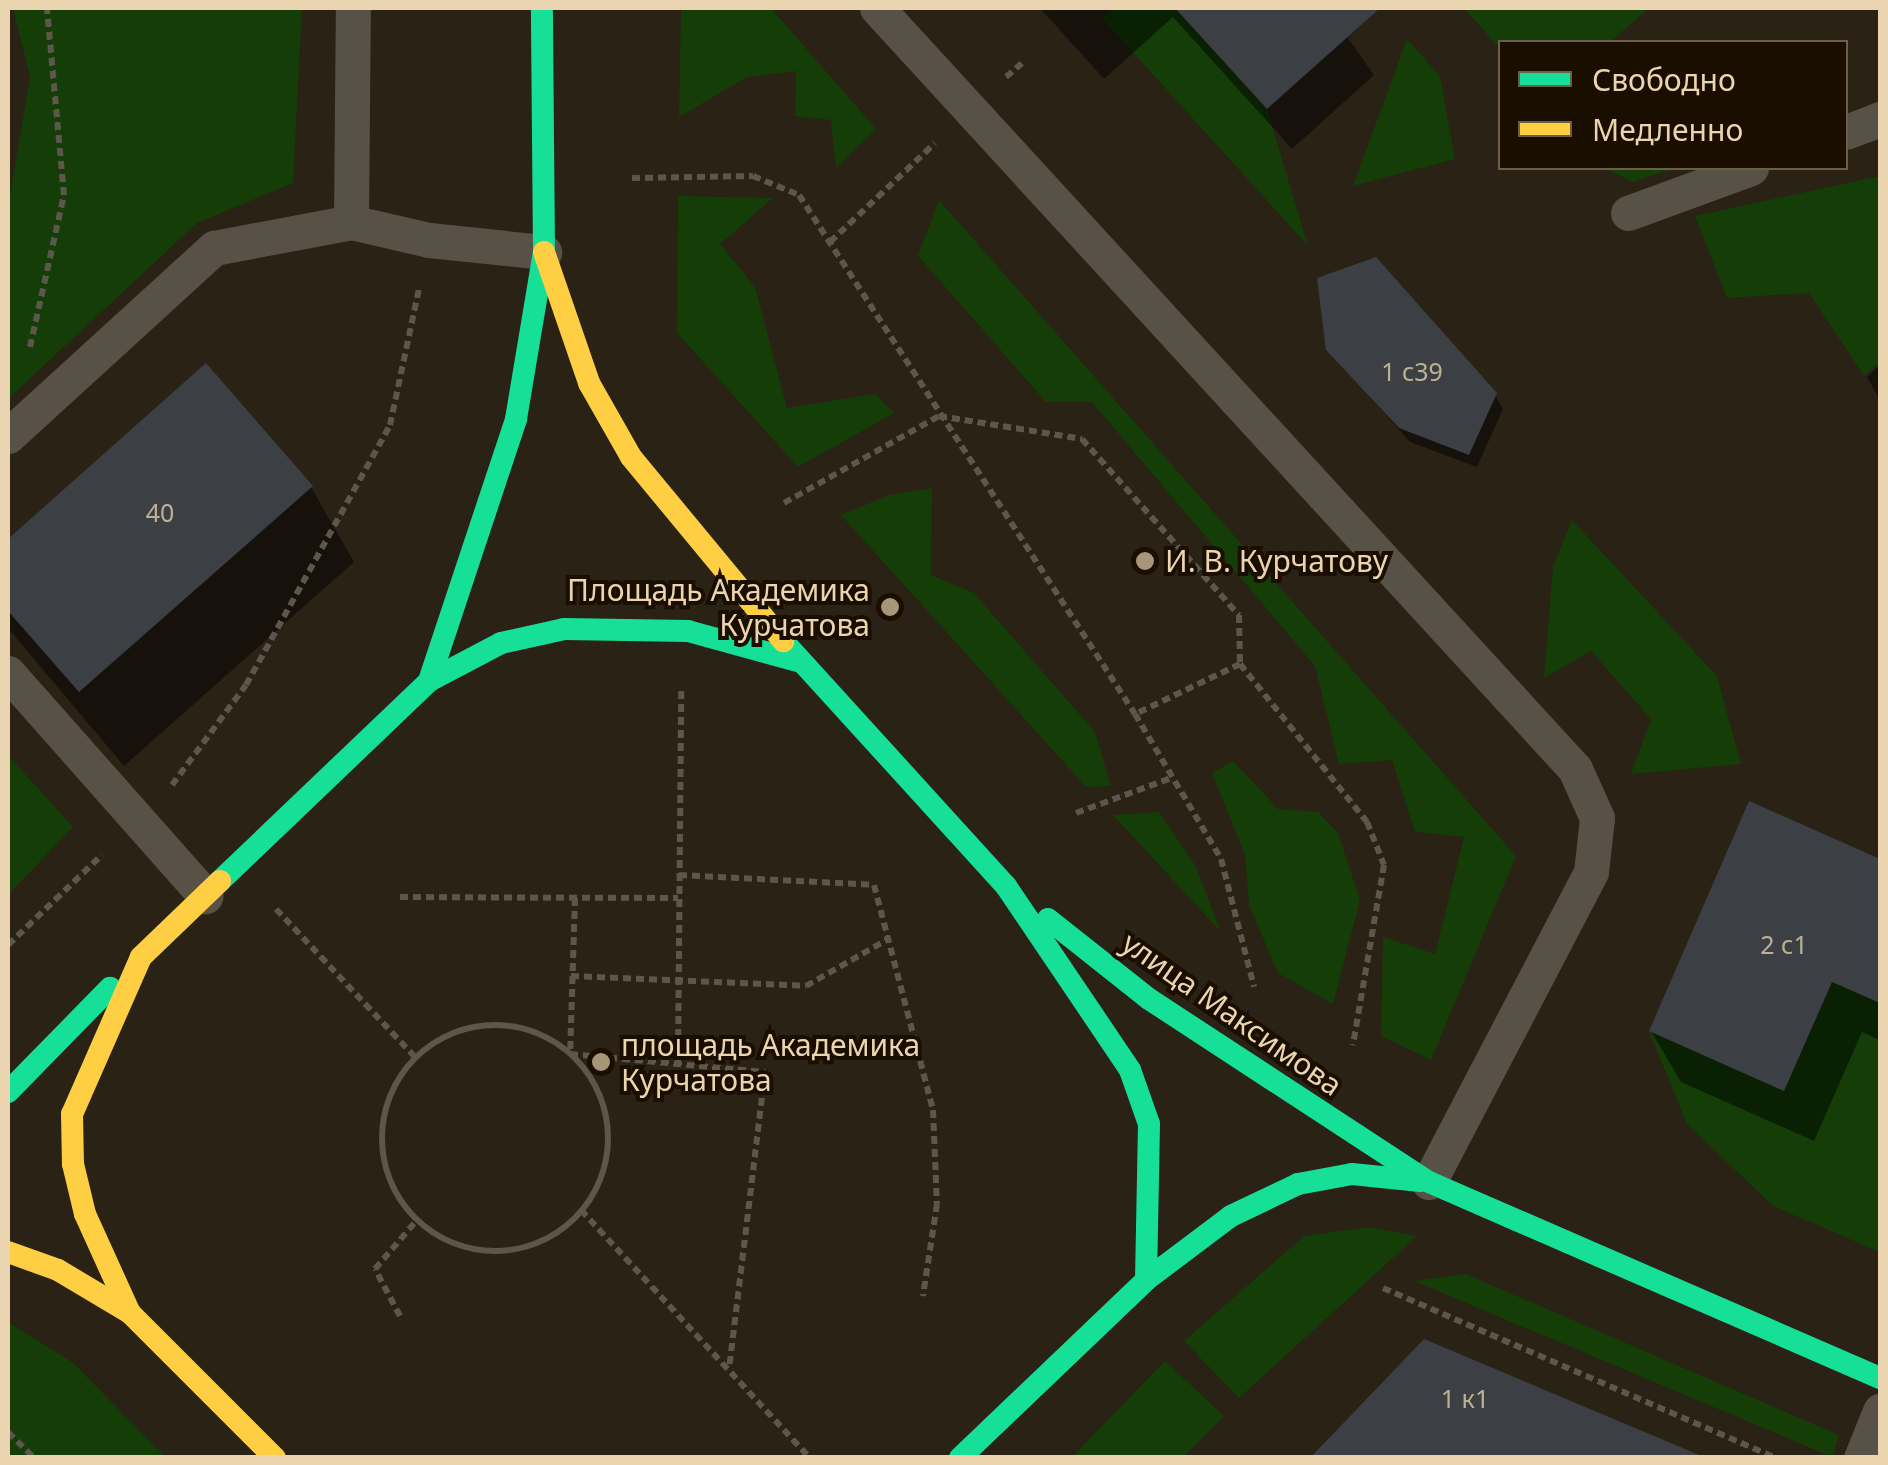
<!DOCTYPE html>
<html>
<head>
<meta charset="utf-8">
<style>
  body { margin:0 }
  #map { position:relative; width:1888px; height:1465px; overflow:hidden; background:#2a2215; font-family:"Noto Sans",sans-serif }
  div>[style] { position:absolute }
  .green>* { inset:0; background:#143d07 }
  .shadow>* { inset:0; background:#0007 }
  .building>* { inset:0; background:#3c4044 }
  .path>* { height:6px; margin-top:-3px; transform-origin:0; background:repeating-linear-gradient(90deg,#5c574a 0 8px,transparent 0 13px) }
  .path>.ring { margin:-3px; padding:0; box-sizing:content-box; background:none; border:6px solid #5c574a; border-radius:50% }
  .lane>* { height:35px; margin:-17.5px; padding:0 17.5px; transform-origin:17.5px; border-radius:17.5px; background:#585146 }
  .fast>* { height:22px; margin:-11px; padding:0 11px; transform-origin:11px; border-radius:11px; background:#16e098 }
  .slow>* { height:22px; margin:-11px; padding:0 11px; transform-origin:11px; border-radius:11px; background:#ffcf43 }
  .dots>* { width:28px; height:28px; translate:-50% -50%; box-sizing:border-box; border:5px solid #1a0e00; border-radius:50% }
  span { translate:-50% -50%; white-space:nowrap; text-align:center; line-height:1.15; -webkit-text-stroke:8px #1a0e00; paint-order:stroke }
  .number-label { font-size:25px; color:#beb095 }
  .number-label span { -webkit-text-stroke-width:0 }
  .poi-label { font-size:30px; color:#ead5b0 }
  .left { translate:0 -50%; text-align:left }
  .right { translate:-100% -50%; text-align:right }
  .street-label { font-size:30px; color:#ead5b0 }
  .frame { position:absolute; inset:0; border:10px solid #ead5b0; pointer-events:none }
  .legend { position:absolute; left:1498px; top:40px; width:350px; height:130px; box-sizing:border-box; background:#1a0e00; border:2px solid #6d5e46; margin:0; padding:12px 18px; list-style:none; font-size:30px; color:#ead5b0 }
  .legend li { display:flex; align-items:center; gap:20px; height:50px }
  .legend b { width:50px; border:2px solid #6d5e46 }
</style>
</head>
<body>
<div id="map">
  <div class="green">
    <i style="clip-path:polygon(13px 8px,302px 8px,293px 183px,197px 223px,8px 399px,8px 207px,30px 76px)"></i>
    <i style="clip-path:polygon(681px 8px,771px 8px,876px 129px,836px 168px,831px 120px,795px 116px,796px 71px,747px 77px,679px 117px)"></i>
    <i style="clip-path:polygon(1114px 8px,1175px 8px,1267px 109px,1308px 246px,1102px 18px)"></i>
    <i style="clip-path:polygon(1464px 8px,1649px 8px,1610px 42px,1500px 42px,1500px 49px)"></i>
    <i style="clip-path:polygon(1407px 39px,1440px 76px,1455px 159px,1353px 186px)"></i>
    <i style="clip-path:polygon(1604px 168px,1676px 168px,1633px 182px)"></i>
    <i style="clip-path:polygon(1880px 176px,1880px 362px,1864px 376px,1809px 293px,1727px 298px,1695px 216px)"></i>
    <i style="clip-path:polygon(678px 196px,773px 198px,720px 244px,755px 287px,787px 408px,875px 394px,894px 413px,798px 467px,677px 333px)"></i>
    <i style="clip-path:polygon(939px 200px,1516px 856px,1431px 1060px,1381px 1036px,1383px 937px,1435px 954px,1464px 837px,1415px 832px,1392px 760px,1339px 764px,1315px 666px,1092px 402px,1046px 402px,918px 256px)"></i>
    <i style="clip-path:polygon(932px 488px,931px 575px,974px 593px,1095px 732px,1111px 786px,1086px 787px,841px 515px,889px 495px)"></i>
    <i style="clip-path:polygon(1572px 520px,1717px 676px,1741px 764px,1631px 774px,1651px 719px,1591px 651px,1544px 678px,1553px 566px)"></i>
    <i style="clip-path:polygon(8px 755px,73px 827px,8px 895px)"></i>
    <i style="clip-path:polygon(1233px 761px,1278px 809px,1318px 812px,1338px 833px,1360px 900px,1333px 1004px,1278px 973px,1249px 905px,1245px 855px,1212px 773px)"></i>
    <i style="clip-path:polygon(1159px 812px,1195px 865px,1221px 932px,1113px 815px)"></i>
    <i style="clip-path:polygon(1832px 982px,1880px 1003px,1880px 1252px,1773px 1206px,1687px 1124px,1649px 1031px,1784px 1091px)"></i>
    <i style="clip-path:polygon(1368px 1227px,1417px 1236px,1239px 1398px,1184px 1341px,1304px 1236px)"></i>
    <i style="clip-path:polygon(1466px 1274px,1839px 1435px,1832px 1457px,1414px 1281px)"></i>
    <i style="clip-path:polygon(8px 1322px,72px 1362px,166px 1457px,8px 1457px)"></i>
    <i style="clip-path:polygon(1165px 1361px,1224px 1416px,1183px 1457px,1072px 1457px)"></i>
  </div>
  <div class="shadow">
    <i style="clip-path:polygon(1040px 8px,1327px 8px,1374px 75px,1292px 149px,1173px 17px,1104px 79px)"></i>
    <i style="clip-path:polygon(1328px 349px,1495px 395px,1503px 409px,1477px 467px,1410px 442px)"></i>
    <i style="clip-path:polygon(1880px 365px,1880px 400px,1867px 377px)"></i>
    <i style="clip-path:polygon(206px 367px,311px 487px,354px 562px,124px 766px,8px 628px,8px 542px)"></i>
    <i style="clip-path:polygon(1751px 804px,1880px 861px,1880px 1040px,1862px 1032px,1814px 1141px,1681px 1082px,1651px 1031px)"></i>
  </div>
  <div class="building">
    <i style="clip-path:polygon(1175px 8px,1380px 8px,1267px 109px)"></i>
    <i style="clip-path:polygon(1376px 257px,1497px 393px,1469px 455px,1399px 428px,1326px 350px,1317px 278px)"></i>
    <i style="clip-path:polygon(206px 363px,313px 486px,79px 692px,8px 611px,8px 539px)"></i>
    <i style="clip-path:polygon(1749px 801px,1880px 859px,1880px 1003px,1832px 982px,1784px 1091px,1649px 1031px)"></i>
    <i style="clip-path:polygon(1424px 1339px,1704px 1457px,1704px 1458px,1310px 1458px)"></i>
  </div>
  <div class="path">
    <i style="left:1006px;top:77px;width:23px;rotate:-41deg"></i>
    <i style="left:632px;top:178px;width:121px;rotate:-0.9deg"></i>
    <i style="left:753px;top:176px;width:50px;rotate:22.4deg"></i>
    <i style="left:799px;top:195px;width:618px;rotate:57.08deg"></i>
    <i style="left:1135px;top:714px;width:169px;rotate:59.3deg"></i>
    <i style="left:1221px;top:859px;width:132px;rotate:75.5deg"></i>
    <i style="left:830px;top:242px;width:144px;rotate:-43.3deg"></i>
    <i style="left:30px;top:347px;width:156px;rotate:-77.4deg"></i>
    <i style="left:64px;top:195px;width:188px;rotate:-95.2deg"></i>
    <i style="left:784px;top:503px;width:178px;rotate:-29.3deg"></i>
    <i style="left:939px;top:416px;width:145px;rotate:9.1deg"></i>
    <i style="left:1082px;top:439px;width:236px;rotate:48.3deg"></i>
    <i style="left:1239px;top:615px;width:49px;rotate:88.8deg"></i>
    <i style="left:1240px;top:664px;width:116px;rotate:154.5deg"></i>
    <i style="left:1240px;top:664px;width:203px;rotate:51.2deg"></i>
    <i style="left:1367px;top:822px;width:46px;rotate:68.4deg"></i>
    <i style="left:1384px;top:865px;width:183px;rotate:99.8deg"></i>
    <i style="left:172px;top:785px;width:124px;rotate:-53.5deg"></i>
    <i style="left:246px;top:685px;width:297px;rotate:-61deg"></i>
    <i style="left:390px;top:425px;width:140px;rotate:-78deg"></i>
    <i style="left:1076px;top:813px;width:101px;rotate:-20.2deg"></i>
    <i style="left:679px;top:875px;width:195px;rotate:2.9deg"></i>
    <i style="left:874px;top:885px;width:233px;rotate:75.3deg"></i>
    <i style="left:933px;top:1110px;width:94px;rotate:87.6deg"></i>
    <i style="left:937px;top:1204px;width:93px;rotate:98.7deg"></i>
    <i style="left:400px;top:897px;width:278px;rotate:0.2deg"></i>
    <i style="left:575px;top:898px;width:156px;rotate:91.8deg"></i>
    <i style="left:570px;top:1054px;width:196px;rotate:5.3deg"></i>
    <i style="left:765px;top:1072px;width:298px;rotate:96.9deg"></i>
    <i style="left:276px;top:909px;width:204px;rotate:46.8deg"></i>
    <i style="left:8px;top:945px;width:130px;rotate:-43.8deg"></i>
    <i style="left:571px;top:976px;width:235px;rotate:2.4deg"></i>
    <i style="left:806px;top:986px;width:95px;rotate:-29.8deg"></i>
    <i class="ring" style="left:382px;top:1025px;width:220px;height:220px"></i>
    <i style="left:678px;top:1063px;width:374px;rotate:-89.5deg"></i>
    <i style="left:581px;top:1210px;width:338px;rotate:47.3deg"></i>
    <i style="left:1383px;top:1288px;width:427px;rotate:23.4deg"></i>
    <i style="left:400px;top:1316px;width:53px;rotate:-118deg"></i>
    <i style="left:375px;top:1269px;width:65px;rotate:-49.4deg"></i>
    <i style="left:8px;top:1432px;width:37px;rotate:45deg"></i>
  </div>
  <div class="lane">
    <i style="left:877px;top:8px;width:1033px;rotate:47.47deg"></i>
    <i style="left:1575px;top:769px;width:54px;rotate:65.8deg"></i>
    <i style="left:1597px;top:818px;width:54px;rotate:96.3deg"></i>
    <i style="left:1591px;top:872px;width:350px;rotate:117.6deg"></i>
    <i style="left:1846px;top:132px;width:36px;rotate:-21deg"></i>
    <i style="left:1628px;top:213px;width:131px;rotate:-20.1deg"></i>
    <i style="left:351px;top:222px;width:214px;rotate:-89.5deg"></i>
    <i style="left:8px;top:436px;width:279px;rotate:-42.4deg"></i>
    <i style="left:214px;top:248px;width:139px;rotate:-10.7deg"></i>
    <i style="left:351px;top:222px;width:80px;rotate:13deg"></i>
    <i style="left:429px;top:240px;width:116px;rotate:6deg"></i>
    <i style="left:8px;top:673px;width:298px;rotate:48.5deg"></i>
    <i style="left:1861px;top:1458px;width:51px;rotate:-68deg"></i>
  </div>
  <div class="fast">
    <i style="left:783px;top:641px;width:331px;rotate:47.7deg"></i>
    <i style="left:1006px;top:886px;width:222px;rotate:56deg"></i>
    <i style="left:1130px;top:1070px;width:57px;rotate:70.6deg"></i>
    <i style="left:1149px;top:1124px;width:156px;rotate:91.1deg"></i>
    <i style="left:429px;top:681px;width:276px;rotate:-71.6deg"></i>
    <i style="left:516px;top:419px;width:169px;rotate:-80.5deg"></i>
    <i style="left:544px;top:252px;width:244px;rotate:-90.5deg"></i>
    <i style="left:220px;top:881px;width:289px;rotate:-43.7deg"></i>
    <i style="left:429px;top:681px;width:81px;rotate:-27.8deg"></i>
    <i style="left:501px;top:643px;width:65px;rotate:-12.5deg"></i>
    <i style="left:564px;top:629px;width:124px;rotate:0.9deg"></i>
    <i style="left:688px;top:631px;width:117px;rotate:15.3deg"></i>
    <i style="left:1048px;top:919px;width:129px;rotate:38.4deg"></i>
    <i style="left:1149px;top:999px;width:334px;rotate:33.2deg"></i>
    <i style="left:1429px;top:1182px;width:492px;rotate:23.5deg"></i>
    <i style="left:8px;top:1092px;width:146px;rotate:-45.6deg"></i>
    <i style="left:960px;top:1458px;width:257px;rotate:-43.7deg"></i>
    <i style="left:1146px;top:1280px;width:106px;rotate:-37deg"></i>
    <i style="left:1231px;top:1216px;width:74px;rotate:-25.5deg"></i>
    <i style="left:1298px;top:1184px;width:55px;rotate:-10.5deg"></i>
    <i style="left:1352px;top:1174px;width:69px;rotate:5.8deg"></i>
  </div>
  <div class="slow">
    <i style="left:544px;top:252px;width:139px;rotate:71deg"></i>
    <i style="left:589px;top:383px;width:85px;rotate:60.4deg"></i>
    <i style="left:631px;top:457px;width:239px;rotate:50.4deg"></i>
    <i style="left:220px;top:881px;width:110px;rotate:136.1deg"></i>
    <i style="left:141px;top:957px;width:171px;rotate:113.7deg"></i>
    <i style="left:72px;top:1114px;width:50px;rotate:88.9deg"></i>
    <i style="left:73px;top:1164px;width:51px;rotate:76.5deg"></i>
    <i style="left:85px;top:1214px;width:109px;rotate:65.6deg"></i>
    <i style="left:130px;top:1313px;width:205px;rotate:45deg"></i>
    <i style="left:8px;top:1252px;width:53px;rotate:19.8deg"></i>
    <i style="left:58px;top:1270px;width:84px;rotate:30.8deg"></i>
  </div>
  <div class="dots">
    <i style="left:1145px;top:561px;background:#a7967a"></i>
    <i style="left:890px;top:607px;background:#a7967a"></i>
    <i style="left:601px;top:1062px;background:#a7967a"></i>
  </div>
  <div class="number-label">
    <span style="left:1412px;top:371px">1 с39</span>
    <span style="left:160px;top:512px">40</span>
    <span style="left:1784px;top:944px">2 с1</span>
    <span style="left:1465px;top:1398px">1 к1</span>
  </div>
  <div class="poi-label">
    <span class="left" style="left:1165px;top:561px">И. В. Курчатову</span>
    <span class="right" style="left:870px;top:607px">Площадь Академика<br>Курчатова</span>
    <span class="left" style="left:621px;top:1062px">площадь Академика<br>Курчатова</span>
  </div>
  <div class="street-label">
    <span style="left:1232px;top:1014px;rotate:35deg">улица Максимова</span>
  </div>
  <div class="frame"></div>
  <ul class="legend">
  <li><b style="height:12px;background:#16e098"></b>Свободно</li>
  <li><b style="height:12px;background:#ffcf43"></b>Медленно</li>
  </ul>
</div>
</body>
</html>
